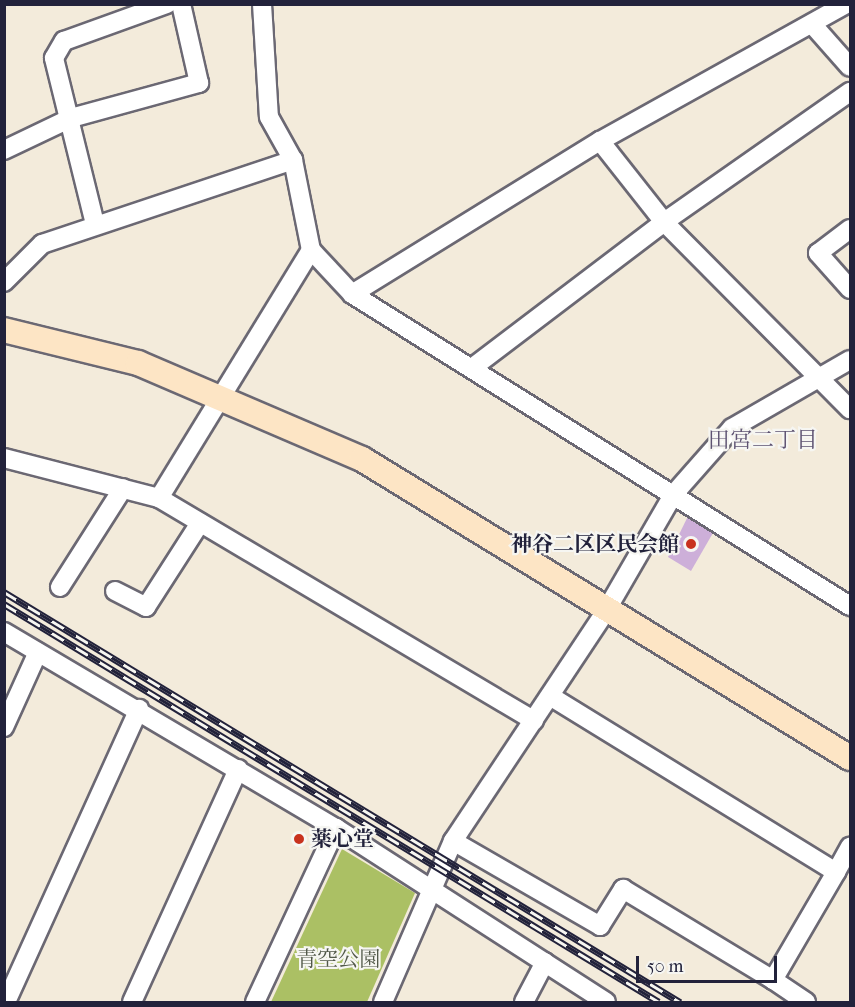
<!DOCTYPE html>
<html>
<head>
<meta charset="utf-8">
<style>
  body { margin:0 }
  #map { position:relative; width:855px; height:1007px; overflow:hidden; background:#f3ebdb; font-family:"IM FELL French Canon","Noto Serif JP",serif }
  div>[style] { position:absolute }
  .green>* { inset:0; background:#abc064 }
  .building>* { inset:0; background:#cdafd9 }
  .roads { filter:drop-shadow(2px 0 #6b6873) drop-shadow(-2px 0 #6b6873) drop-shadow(0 2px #6b6873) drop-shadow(0 -2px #6b6873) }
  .street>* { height:18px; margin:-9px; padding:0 9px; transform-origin:9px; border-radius:9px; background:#fff }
  .secondary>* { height:24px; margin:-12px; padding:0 12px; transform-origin:12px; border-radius:12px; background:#fde5c5 }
  .rail>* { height:7px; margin-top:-3.5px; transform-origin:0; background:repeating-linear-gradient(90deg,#f6f6f2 0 14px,#22223b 0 28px); box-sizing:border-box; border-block:2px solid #22223b }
  .dots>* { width:16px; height:16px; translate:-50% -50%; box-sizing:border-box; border:3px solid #f6f6f2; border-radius:50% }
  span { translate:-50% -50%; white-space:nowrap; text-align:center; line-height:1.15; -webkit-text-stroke:4.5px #f6f6f2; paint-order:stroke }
  .poi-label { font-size:21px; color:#22223b; font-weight:700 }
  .right { translate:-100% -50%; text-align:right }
  .left { translate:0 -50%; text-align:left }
  .park-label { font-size:21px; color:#525949 }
  .neighbourhood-label { font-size:22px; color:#5e5372 }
  .frame { position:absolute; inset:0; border:6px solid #22223b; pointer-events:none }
  .scale { position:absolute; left:636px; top:956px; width:141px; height:27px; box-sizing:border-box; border:3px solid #22223b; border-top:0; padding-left:8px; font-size:18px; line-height:21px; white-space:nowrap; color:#22223b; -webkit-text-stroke:4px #f6f6f2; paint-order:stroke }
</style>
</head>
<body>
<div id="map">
  <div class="green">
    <i style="clip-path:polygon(342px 849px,415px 893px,367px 1002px,271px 1002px)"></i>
  </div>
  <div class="building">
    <i style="clip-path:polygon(691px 510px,717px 526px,691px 571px,668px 557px)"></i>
  </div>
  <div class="roads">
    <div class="street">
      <i style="left:262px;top:4px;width:113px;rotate:86.5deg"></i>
      <i style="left:269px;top:117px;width:49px;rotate:60.8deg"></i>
      <i style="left:812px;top:24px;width:57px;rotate:48.5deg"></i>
      <i style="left:600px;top:141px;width:103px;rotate:51.7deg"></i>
      <i style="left:664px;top:222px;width:264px;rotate:45.2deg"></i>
      <i style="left:4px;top:150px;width:74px;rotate:-25.5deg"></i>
      <i style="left:71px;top:118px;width:133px;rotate:-15.3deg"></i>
      <i style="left:199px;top:83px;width:81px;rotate:-102.8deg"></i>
      <i style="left:95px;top:224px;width:171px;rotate:-103.9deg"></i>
      <i style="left:54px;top:58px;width:20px;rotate:-60deg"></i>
      <i style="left:64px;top:41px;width:109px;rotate:-19.8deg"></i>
      <i style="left:850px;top:229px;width:40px;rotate:143deg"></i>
      <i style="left:818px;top:253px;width:48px;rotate:48.4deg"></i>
      <i style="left:4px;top:282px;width:54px;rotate:-45deg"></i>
      <i style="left:42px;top:244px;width:265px;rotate:-18.5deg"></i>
      <i style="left:293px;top:160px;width:92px;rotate:78.7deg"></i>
      <i style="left:311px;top:250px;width:60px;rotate:47deg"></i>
      <i style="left:352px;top:294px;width:588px;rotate:32.07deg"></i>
      <i style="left:352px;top:294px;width:291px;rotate:-31.7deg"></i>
      <i style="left:600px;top:141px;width:282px;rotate:-29.1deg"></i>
      <i style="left:472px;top:368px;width:241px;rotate:-37.2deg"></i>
      <i style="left:664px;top:222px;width:227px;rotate:-35deg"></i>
      <i style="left:4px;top:458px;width:160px;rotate:14.5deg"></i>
      <i style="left:159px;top:498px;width:436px;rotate:30.7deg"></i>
      <i style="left:159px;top:498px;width:291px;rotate:-58.5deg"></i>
      <i style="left:60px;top:587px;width:117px;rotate:-57.5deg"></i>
      <i style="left:115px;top:591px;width:35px;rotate:27deg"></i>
      <i style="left:146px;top:607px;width:100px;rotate:-57.3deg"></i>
      <i style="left:4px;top:632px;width:386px;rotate:30.6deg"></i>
      <i style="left:336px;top:828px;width:321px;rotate:32.8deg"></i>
      <i style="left:550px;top:696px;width:336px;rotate:31.6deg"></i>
      <i style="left:836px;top:872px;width:29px;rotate:-61deg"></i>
      <i style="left:4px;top:727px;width:82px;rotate:-65.6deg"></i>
      <i style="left:453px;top:841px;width:170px;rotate:30deg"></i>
      <i style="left:600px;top:926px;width:44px;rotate:-58.1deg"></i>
      <i style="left:623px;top:889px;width:175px;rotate:31.2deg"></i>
      <i style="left:6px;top:1002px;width:322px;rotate:-65.6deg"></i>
      <i style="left:132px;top:1002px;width:256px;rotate:-65.5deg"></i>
      <i style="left:255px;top:1002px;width:192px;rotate:-65deg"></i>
      <i style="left:383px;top:1002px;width:176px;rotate:-66.5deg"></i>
      <i style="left:453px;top:841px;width:278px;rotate:-56.4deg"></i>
      <i style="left:607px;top:609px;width:132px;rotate:-59.9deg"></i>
      <i style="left:673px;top:495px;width:89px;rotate:-48.6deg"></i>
      <i style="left:732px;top:428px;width:136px;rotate:-30deg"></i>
      <i style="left:524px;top:1002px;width:45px;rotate:-62.3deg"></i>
      <i style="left:806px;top:1002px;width:40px;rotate:-146deg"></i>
      <i style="left:773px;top:980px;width:125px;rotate:-59.7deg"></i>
    </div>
    <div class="secondary">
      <i style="left:4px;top:330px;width:138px;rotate:13.8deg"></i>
      <i style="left:138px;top:363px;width:244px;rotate:23.2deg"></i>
      <i style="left:362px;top:459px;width:572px;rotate:31.5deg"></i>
    </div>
  </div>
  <div class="rail">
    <i style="left:4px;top:592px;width:791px;rotate:31.24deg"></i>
    <i style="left:4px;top:604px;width:766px;rotate:31.28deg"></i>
  </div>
  <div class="dots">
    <i style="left:691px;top:544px;background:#c8321e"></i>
    <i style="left:299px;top:839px;background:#c8321e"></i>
  </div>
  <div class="poi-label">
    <span class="right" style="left:679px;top:544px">神谷二区区民会館</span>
    <span class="left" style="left:311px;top:839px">薬心堂</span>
  </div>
  <div class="park-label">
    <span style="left:338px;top:959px">青空公園</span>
  </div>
  <div class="neighbourhood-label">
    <span style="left:763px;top:441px">田宮二丁目</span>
  </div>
  <div class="frame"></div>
  <div class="scale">50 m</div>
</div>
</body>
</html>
